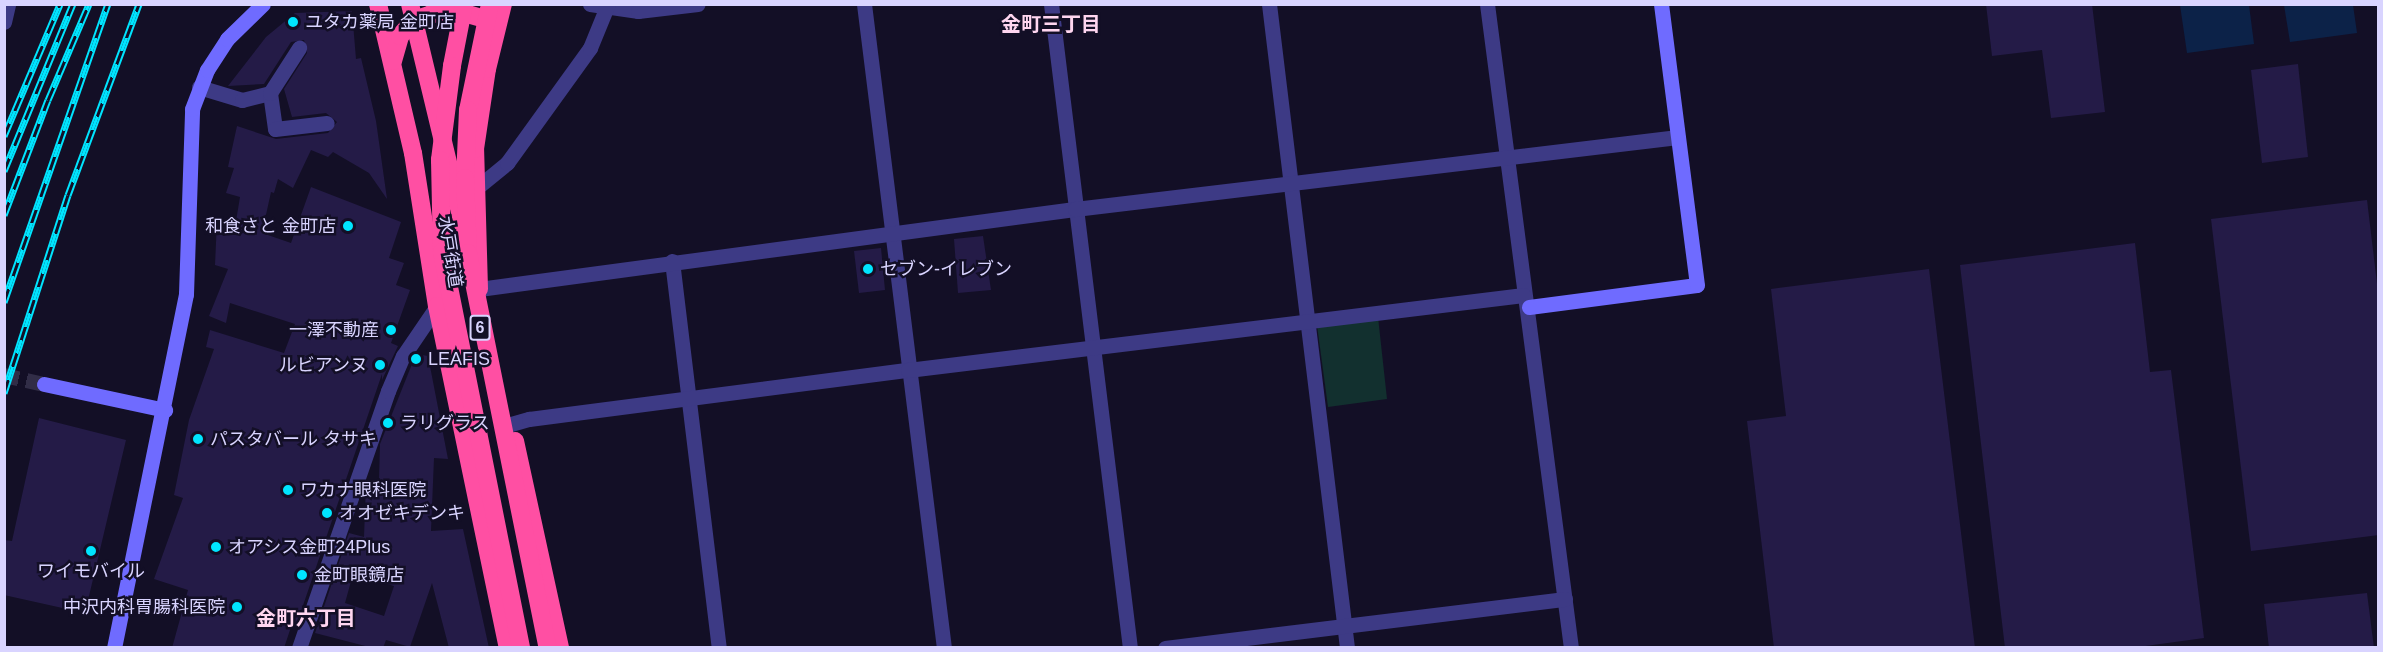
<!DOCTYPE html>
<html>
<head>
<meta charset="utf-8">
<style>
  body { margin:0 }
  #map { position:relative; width:2383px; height:652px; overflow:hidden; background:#130f26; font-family:Helvetica,"Noto Sans JP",sans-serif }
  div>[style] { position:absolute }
  .green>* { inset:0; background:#12302f }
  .water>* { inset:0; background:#0c2248 }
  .building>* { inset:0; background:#241b47 }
  .secondary-tunnel>* { height:15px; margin-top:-7.5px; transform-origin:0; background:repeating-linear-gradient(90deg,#312d47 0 15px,transparent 0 23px) }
  .street>* { height:15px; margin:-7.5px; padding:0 7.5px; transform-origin:7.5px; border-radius:7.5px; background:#3d3a85 }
  .secondary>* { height:15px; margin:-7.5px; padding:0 7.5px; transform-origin:7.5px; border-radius:7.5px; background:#6f6bff }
  .highway>* { height:18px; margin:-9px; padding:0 9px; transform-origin:9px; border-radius:9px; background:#ff4fa3 }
  .rail>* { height:7px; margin-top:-3.5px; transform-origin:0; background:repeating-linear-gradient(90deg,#130f26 0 14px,#00e5ff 0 28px); box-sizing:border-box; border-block:2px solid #00e5ff }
  .highway-bridge>* { height:18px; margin:-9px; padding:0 9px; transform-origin:9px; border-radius:9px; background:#ff4fa3 }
  .dots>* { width:16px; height:16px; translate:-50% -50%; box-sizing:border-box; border:3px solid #130f26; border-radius:50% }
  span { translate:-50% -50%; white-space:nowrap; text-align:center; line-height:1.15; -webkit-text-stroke:5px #130f26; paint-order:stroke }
  .shield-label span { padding:2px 4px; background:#130f26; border:2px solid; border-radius:4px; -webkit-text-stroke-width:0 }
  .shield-label { font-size:16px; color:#d9d4ff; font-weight:700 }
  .poi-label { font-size:18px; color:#d9d4ff }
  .left { translate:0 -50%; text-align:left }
  .right { translate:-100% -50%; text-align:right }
  .street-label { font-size:18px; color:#d9d4ff }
  .neighbourhood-label { font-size:20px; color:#ffd6f0; font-weight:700 }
  .frame { position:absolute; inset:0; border:6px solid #d9d4ff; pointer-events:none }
</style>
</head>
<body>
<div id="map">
  <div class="green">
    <i style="clip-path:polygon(1378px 317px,1387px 399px,1328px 407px,1317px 325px)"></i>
  </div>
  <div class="water">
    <i style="clip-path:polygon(2180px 5px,2249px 5px,2254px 44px,2187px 53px)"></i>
    <i style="clip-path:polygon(2284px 5px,2353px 5px,2357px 33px,2290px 42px)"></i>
  </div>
  <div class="building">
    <i style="clip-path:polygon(1986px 4px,2092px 4px,2105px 112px,2051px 118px,2042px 50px,1992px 56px)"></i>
    <i style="clip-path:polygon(352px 11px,356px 59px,361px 58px,376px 121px,387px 199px,369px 173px,333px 152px,328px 157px,311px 150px,293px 188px,278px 179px,274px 193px,271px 192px,262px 233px,291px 243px,311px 187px,401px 222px,389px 258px,404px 263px,396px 285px,410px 290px,391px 343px,398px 346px,382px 380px,382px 374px,296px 626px,292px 624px,284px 648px,172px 648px,188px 590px,154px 579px,183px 498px,174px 495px,189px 420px,214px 349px,206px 347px,210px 330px,284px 353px,295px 324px,230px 303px,226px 323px,209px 316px,228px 269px,215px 265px,217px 221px,235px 227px,240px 197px,226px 193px,234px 168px,228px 167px,237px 126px,276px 139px,328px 133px,337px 122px,326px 113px,292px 117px,284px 89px,307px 53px,304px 40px,291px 42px,264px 84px,228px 86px,266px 37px,295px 13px)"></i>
    <i style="clip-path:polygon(2298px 64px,2308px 157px,2262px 163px,2251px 70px)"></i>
    <i style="clip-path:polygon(2367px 200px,2379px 300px,2379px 535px,2251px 551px,2211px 219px)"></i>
    <i style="clip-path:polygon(983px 236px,991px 290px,958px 293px,954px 239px)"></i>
    <i style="clip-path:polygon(2135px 243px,2150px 372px,2171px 370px,2204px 638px,2131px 648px,2005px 648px,1960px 265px)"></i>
    <i style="clip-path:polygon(881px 248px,885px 290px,859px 293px,854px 251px)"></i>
    <i style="clip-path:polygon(1929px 269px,1975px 648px,1774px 648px,1747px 421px,1786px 416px,1771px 289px)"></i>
    <i style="clip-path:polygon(evenodd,416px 354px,428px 356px,448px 459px,434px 458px,431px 531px,463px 529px,489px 648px,449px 648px,432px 583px,410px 647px,386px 640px,383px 648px,373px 648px,315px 633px,349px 533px,364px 537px,366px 485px,368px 480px,379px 480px,380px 444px,416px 354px,353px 574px,394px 586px,384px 616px,345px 603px,353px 574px)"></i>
    <i style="clip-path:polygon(39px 418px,126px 440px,85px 613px,4px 595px,4px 540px,12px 541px)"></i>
    <i style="clip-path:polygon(2367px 593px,2374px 648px,2269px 648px,2264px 604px)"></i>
  </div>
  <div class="secondary-tunnel">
    <i style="left:4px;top:375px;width:41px;rotate:12.7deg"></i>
  </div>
  <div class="street">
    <i style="left:590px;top:4px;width:49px;rotate:8.3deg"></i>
    <i style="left:638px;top:11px;width:60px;rotate:-6.7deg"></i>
    <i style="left:864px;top:4px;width:649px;rotate:82.92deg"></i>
    <i style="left:1051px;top:4px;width:649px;rotate:83.01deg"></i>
    <i style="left:1269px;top:4px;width:649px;rotate:83.09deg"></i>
    <i style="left:1487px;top:4px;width:649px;rotate:82.57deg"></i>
    <i style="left:4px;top:22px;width:18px;rotate:-77deg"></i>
    <i style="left:199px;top:87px;width:45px;rotate:16.8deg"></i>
    <i style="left:242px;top:100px;width:29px;rotate:-14deg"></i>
    <i style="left:270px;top:93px;width:36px;rotate:82deg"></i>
    <i style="left:275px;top:129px;width:52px;rotate:-6.6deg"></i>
    <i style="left:270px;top:93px;width:54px;rotate:-57.2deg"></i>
    <i style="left:474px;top:190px;width:43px;rotate:-39.3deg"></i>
    <i style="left:507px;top:163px;width:142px;rotate:-54.2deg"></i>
    <i style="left:590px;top:48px;width:48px;rotate:-67.8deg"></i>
    <i style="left:672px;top:261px;width:390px;rotate:83.1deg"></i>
    <i style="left:479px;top:289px;width:601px;rotate:-7.65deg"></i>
    <i style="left:1075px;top:209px;width:607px;rotate:-6.81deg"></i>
    <i style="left:511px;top:424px;width:19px;rotate:-16deg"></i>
    <i style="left:529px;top:419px;width:382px;rotate:-7.4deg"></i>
    <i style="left:908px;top:370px;width:620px;rotate:-6.95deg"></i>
    <i style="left:299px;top:648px;width:272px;rotate:-70.9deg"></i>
    <i style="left:388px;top:391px;width:38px;rotate:-67deg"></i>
    <i style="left:403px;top:356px;width:60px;rotate:-55.8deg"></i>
    <i style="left:1165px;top:648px;width:403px;rotate:-7deg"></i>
  </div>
  <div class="secondary">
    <i style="left:1529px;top:307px;width:169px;rotate:-7.5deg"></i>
    <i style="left:1697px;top:285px;width:283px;rotate:-97.3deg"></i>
    <i style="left:44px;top:384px;width:124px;rotate:12.1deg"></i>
    <i style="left:114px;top:648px;width:361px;rotate:-78.5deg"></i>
    <i style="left:186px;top:294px;width:185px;rotate:-88.1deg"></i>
    <i style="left:192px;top:109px;width:42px;rotate:-69deg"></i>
    <i style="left:207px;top:70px;width:37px;rotate:-57deg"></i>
    <i style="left:227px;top:39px;width:50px;rotate:-44.2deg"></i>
  </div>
  <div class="highway">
    <i style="left:378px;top:4px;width:153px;rotate:76.8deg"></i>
    <i style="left:413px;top:153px;width:155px;rotate:81.1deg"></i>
    <i style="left:437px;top:306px;width:349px;rotate:78.3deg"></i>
    <i style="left:410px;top:4px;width:227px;rotate:76.5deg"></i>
    <i style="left:393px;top:61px;width:26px;rotate:-74deg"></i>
    <i style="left:400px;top:36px;width:21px;rotate:-49deg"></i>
    <i style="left:414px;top:20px;width:18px;rotate:-19deg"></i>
    <i style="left:431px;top:14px;width:33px;rotate:-2deg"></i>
    <i style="left:464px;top:13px;width:35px;rotate:16deg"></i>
    <i style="left:479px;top:289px;width:140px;rotate:-91.6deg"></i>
    <i style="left:475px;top:149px;width:81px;rotate:-81.5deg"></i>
    <i style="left:487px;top:69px;width:67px;rotate:-76.2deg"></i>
    <i style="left:515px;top:441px;width:212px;rotate:77.7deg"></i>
  </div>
  <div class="rail">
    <i style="left:4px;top:136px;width:143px;rotate:-67deg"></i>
    <i style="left:4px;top:171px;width:181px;rotate:-67.6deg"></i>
    <i style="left:4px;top:215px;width:123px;rotate:-69.1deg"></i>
    <i style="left:48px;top:100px;width:104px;rotate:-66.9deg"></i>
    <i style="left:4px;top:302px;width:316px;rotate:-70.8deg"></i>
    <i style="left:4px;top:393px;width:208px;rotate:-72.1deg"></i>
    <i style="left:68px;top:195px;width:204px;rotate:-69.6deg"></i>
  </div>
  <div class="highway-bridge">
    <i style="left:464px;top:4px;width:63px;rotate:101deg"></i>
    <i style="left:452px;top:66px;width:95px;rotate:97.3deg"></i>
    <i style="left:440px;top:160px;width:92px;rotate:88.8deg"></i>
    <i style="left:442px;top:252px;width:404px;rotate:78.7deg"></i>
    <i style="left:490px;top:4px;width:108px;rotate:101.7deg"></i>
    <i style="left:468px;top:110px;width:68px;rotate:92.5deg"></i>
    <i style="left:465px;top:178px;width:75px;rotate:87.7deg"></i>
    <i style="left:468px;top:253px;width:403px;rotate:78.6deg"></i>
  </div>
  <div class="dots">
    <i style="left:293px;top:22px;background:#00e5ff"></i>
    <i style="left:348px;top:226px;background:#00e5ff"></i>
    <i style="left:868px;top:269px;background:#00e5ff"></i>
    <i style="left:391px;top:330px;background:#00e5ff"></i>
    <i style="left:416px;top:359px;background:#00e5ff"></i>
    <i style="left:380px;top:365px;background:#00e5ff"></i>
    <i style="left:388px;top:423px;background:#00e5ff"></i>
    <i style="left:198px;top:439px;background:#00e5ff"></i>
    <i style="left:288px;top:490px;background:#00e5ff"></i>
    <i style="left:327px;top:513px;background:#00e5ff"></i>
    <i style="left:216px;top:547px;background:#00e5ff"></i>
    <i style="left:91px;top:551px;background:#00e5ff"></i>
    <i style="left:302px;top:575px;background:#00e5ff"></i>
    <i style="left:237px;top:607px;background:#00e5ff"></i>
  </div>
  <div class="shield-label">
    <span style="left:480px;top:328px">6</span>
  </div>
  <div class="poi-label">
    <span class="left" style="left:305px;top:22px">ユタカ薬局 金町店</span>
    <span class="right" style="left:336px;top:226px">和食さと 金町店</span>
    <span class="left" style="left:880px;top:269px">セブン-イレブン</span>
    <span class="right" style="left:379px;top:330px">一澤不動産</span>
    <span class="left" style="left:428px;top:359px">LEAFIS</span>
    <span class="right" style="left:368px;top:365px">ルビアンヌ</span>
    <span class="left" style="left:400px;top:423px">ラリグラス</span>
    <span class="left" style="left:210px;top:439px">パスタバール タサキ</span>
    <span class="left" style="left:300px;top:490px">ワカナ眼科医院</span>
    <span class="left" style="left:339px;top:513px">オオゼキデンキ</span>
    <span class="left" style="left:228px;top:547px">オアシス金町24Plus</span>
    <span style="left:91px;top:571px">ワイモバイル</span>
    <span class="left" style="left:314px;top:575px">金町眼鏡店</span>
    <span class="right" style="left:225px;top:607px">中沢内科胃腸科医院</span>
  </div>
  <div class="street-label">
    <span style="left:450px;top:252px;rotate:81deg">水戸街道</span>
  </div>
  <div class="neighbourhood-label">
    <span style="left:1051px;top:24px">金町三丁目</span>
    <span style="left:306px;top:618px">金町六丁目</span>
  </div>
  <div class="frame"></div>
</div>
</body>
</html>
